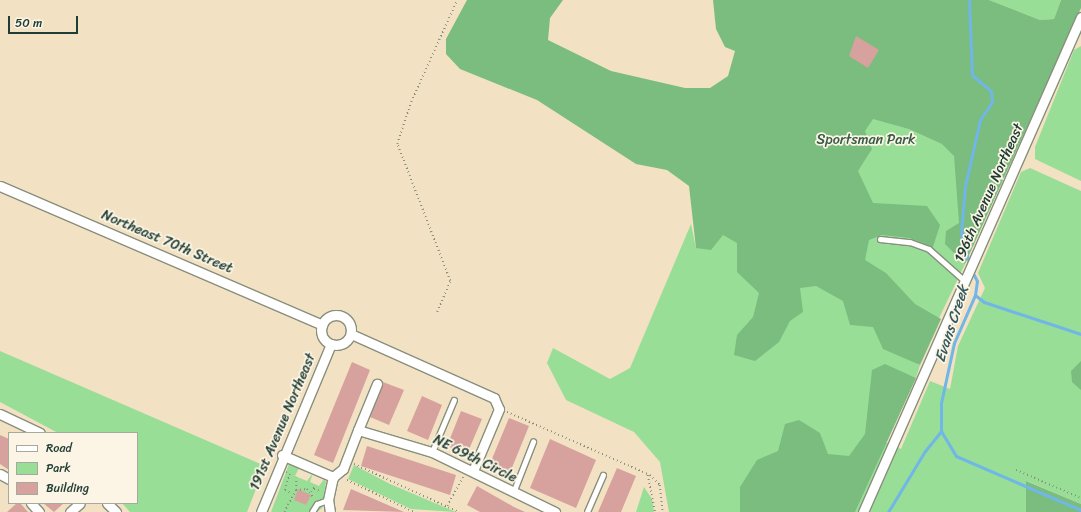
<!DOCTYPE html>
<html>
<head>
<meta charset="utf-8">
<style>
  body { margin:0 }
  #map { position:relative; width:1081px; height:512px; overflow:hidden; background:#f2e1c3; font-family:Sriracha,sans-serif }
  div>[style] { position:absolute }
  .green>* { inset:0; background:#99de96 }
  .forest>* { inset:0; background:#7abd7f }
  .stream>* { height:3px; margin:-1.5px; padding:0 1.5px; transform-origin:1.5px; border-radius:1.5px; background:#70b6e7 }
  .building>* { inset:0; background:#d7a29d }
  .path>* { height:1.5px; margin-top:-0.75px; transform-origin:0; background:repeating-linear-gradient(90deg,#888f7c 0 1px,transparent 0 4px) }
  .roads { filter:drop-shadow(1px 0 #888f7c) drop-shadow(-1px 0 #888f7c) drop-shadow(0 1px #888f7c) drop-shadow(0 -1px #888f7c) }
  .lane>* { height:4.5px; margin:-2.25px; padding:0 2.25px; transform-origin:2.25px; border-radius:2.25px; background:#fff }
  .street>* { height:9px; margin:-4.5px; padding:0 4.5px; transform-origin:4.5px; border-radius:4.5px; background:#fff }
  .street>.ring { margin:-4.5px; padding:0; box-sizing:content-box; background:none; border:9px solid #fff; border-radius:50% }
  span { translate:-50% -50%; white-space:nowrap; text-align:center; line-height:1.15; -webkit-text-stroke:3.5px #fcf5e5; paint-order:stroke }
  .park-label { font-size:14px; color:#375d48 }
  .street-label { font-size:14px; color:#1f3d34 }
  .water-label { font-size:15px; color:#335b61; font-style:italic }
  .legend { position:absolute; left:8px; top:432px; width:130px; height:72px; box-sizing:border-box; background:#fcf5e5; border:1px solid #a4ab9e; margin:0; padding:5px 7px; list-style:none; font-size:12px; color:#1f3d34 }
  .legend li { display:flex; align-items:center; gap:8px; height:20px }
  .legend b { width:20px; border:1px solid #a4ab9e }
  .scale { position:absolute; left:8px; top:16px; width:70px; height:18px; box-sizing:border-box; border:2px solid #1f3d34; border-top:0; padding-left:5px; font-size:12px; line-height:14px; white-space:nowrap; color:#1f3d34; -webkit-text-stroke:3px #fcf5e5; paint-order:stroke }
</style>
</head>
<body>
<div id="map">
  <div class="green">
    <i style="clip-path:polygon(986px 0,965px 264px,917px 364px,920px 365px,916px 378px,911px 376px,881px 440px,901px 449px,930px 381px,950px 389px,958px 346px,985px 288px,978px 273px,1021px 172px,1030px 168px,1081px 191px,1081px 504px,1027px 481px,1044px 512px,669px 512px,660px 462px,634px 432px,566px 400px,547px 363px,553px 348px,610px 379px,630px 368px,691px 224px,696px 248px)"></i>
    <i style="clip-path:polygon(989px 0,1061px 0,1054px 19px,1040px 20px)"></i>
    <i style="clip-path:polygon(1081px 46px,1081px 181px,1035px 159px,1035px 147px,1074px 50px)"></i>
    <i style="clip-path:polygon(0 351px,265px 466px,247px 512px,130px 512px,122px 503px,137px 503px,137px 433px,58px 433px,0 402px)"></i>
    <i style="clip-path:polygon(289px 464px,299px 468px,295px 476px,307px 481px,313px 473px,310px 482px,319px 486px,324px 479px,326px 482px,322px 508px,317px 512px,271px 512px)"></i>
    <i style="clip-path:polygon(354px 465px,390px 484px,456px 512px,411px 509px,348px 479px)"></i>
    <i style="clip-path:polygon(644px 487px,652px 499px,654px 512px,636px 512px)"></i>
  </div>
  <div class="forest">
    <i style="clip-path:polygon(467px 0,563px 0,550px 18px,548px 40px,611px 71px,685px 88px,710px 88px,728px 76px,735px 51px,725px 47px,716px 29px,713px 0,989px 0,1040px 20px,1054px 19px,1061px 0,1081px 0,1081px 8px,965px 264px,945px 244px,946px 231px,959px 223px,954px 156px,942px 144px,909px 129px,873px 119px,865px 131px,872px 149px,858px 171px,873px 203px,927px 206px,940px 225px,933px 247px,909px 238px,882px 235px,869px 240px,865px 260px,886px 273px,915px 304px,941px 319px,920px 365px,883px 349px,873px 327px,850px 325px,843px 301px,816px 286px,800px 288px,803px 312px,790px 321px,779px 342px,755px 361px,734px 355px,737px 335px,753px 317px,759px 293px,737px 272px,737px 243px,723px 235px,711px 250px,696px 248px,689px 186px,667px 170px,636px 164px,537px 100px,460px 69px,446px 54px,446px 39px)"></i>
    <i style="clip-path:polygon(1081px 361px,1081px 390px,1072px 382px,1071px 371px)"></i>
    <i style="clip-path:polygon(885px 364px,916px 378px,855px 512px,740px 512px,740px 487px,757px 460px,778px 451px,785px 424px,799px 420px,820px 433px,828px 454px,849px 456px,865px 434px,872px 370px)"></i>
    <i style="clip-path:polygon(1026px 481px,1081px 504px,1081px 512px,1026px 512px)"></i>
  </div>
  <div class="stream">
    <i style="left:969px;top:0;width:75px;rotate:87.7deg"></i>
    <i style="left:972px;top:75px;width:25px;rotate:40deg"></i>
    <i style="left:991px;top:91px;width:11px;rotate:85deg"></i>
    <i style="left:992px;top:102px;width:22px;rotate:124deg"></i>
    <i style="left:980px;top:120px;width:68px;rotate:102.8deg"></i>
    <i style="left:965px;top:186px;width:47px;rotate:94.9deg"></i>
    <i style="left:961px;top:233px;width:34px;rotate:75deg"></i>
    <i style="left:975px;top:295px;width:11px;rotate:38deg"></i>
    <i style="left:984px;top:302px;width:102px;rotate:18.3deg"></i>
    <i style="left:941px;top:431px;width:29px;rotate:59deg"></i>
    <i style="left:956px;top:456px;width:136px;rotate:23.4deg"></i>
    <i style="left:888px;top:512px;width:71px;rotate:-58.8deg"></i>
    <i style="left:925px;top:451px;width:26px;rotate:-51deg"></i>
    <i style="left:941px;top:431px;width:28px;rotate:-90deg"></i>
    <i style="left:941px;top:403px;width:61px;rotate:-77.8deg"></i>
    <i style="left:954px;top:343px;width:52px;rotate:-66.4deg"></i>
    <i style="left:975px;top:295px;width:14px;rotate:-82deg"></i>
    <i style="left:977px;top:281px;width:11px;rotate:-117deg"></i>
  </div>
  <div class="building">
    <i style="clip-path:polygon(856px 36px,879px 50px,868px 68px,849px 56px)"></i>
    <i style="clip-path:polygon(352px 362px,370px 370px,333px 463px,314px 455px)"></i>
    <i style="clip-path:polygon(383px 382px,404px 390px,389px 425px,370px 417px)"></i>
    <i style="clip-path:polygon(422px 396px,442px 405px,428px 440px,407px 431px)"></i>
    <i style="clip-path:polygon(461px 411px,482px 419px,467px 454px,447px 446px)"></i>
    <i style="clip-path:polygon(509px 418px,529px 426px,509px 475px,489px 466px)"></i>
    <i style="clip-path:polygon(0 435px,9px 439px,9px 470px,0 464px)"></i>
    <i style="clip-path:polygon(550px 439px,596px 460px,576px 508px,530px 488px)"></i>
    <i style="clip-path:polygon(367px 446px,456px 475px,450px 495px,361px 466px)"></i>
    <i style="clip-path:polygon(617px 468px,636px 476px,621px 512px,598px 512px)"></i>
    <i style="clip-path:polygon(477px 486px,514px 507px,525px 512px,480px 512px,467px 505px)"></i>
    <i style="clip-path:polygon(298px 489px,311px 495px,306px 505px,294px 500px)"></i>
    <i style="clip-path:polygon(351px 489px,404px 512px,343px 510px)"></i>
    <i style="clip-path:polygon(17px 503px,20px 503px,28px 512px,7px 512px)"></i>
    <i style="clip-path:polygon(43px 503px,64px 503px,54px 512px)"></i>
  </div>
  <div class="path">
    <i style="left:437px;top:312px;width:34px;rotate:-67deg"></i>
    <i style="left:450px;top:281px;width:147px;rotate:-111.1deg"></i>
    <i style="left:397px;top:144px;width:44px;rotate:-71.6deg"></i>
    <i style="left:411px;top:102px;width:112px;rotate:-65.7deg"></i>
    <i style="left:507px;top:412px;width:156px;rotate:23.8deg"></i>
    <i style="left:650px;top:475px;width:14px;rotate:45deg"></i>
    <i style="left:660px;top:485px;width:27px;rotate:84deg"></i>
    <i style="left:354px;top:464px;width:115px;rotate:24.6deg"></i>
    <i style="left:1016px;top:470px;width:71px;rotate:23.3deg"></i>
    <i style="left:286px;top:472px;width:4px;rotate:27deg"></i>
    <i style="left:290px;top:474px;width:17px;rotate:107deg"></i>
    <i style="left:285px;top:490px;width:7px;rotate:27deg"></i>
    <i style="left:648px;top:475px;width:38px;rotate:79deg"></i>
    <i style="left:347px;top:480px;width:74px;rotate:25.5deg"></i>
    <i style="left:314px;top:489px;width:6px;rotate:18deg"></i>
    <i style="left:296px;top:490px;width:12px;rotate:-90deg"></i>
    <i style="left:311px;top:492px;width:7px;rotate:-56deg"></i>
    <i style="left:447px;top:506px;width:33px;rotate:-61deg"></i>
    <i style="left:284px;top:512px;width:25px;rotate:-61deg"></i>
    <i style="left:296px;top:490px;width:11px;rotate:-5deg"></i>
    <i style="left:307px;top:489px;width:11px;rotate:52deg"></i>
  </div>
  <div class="roads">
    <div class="lane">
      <i style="left:880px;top:239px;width:30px;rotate:6deg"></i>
      <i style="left:910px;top:242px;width:20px;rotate:20deg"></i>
      <i style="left:929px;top:249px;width:48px;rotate:41.6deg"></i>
      <i style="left:432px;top:452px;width:56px;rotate:-67.1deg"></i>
      <i style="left:513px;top:493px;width:55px;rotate:-68.6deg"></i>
      <i style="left:312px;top:512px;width:9px;rotate:-58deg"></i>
      <i style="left:317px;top:504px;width:12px;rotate:-20deg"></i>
      <i style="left:587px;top:512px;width:40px;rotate:-66.6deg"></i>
    </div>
    <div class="street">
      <i style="left:0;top:186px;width:351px;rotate:23.3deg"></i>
      <i class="ring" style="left:321px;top:315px;width:21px;height:21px"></i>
      <i style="left:351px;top:334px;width:157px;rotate:24.1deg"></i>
      <i style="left:494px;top:398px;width:12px;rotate:66deg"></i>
      <i style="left:499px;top:409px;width:67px;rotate:112.8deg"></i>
      <i style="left:0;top:414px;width:44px;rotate:25.4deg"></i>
      <i style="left:358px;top:430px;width:50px;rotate:-67.6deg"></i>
      <i style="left:282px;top:455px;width:56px;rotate:23.3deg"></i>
      <i style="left:0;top:474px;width:10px;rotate:29deg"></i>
      <i style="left:31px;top:503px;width:12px;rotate:48deg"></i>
      <i style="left:107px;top:503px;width:13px;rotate:45deg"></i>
      <i style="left:70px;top:512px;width:13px;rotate:-42deg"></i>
      <i style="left:261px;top:512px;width:182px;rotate:-67.4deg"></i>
      <i style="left:330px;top:512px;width:12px;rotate:-99deg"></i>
      <i style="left:328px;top:500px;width:24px;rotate:-78deg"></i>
      <i style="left:333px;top:477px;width:13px;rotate:-39deg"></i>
      <i style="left:343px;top:469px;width:42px;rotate:-69deg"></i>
      <i style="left:358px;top:430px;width:77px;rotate:16.6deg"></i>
      <i style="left:432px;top:452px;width:137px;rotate:26deg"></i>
      <i style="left:863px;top:512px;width:541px;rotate:-66.23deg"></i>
    </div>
  </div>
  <div class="park-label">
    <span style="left:866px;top:140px">Sportsman Park</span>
  </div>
  <div class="street-label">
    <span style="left:989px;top:193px;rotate:-66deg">196th Avenue Northeast</span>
    <span style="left:167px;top:242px;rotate:23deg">Northeast 70th Street</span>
    <span style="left:283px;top:422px;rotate:-67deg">191st Avenue Northeast</span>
    <span style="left:475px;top:459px;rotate:26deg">NE 69th Circle</span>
  </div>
  <div class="water-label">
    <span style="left:952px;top:324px;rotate:-72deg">Evans Creek</span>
  </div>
  <ul class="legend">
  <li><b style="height:5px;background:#fff"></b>Road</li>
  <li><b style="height:11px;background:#99de96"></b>Park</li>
  <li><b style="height:11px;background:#d7a29d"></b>Building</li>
  </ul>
  <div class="scale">50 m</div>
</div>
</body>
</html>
